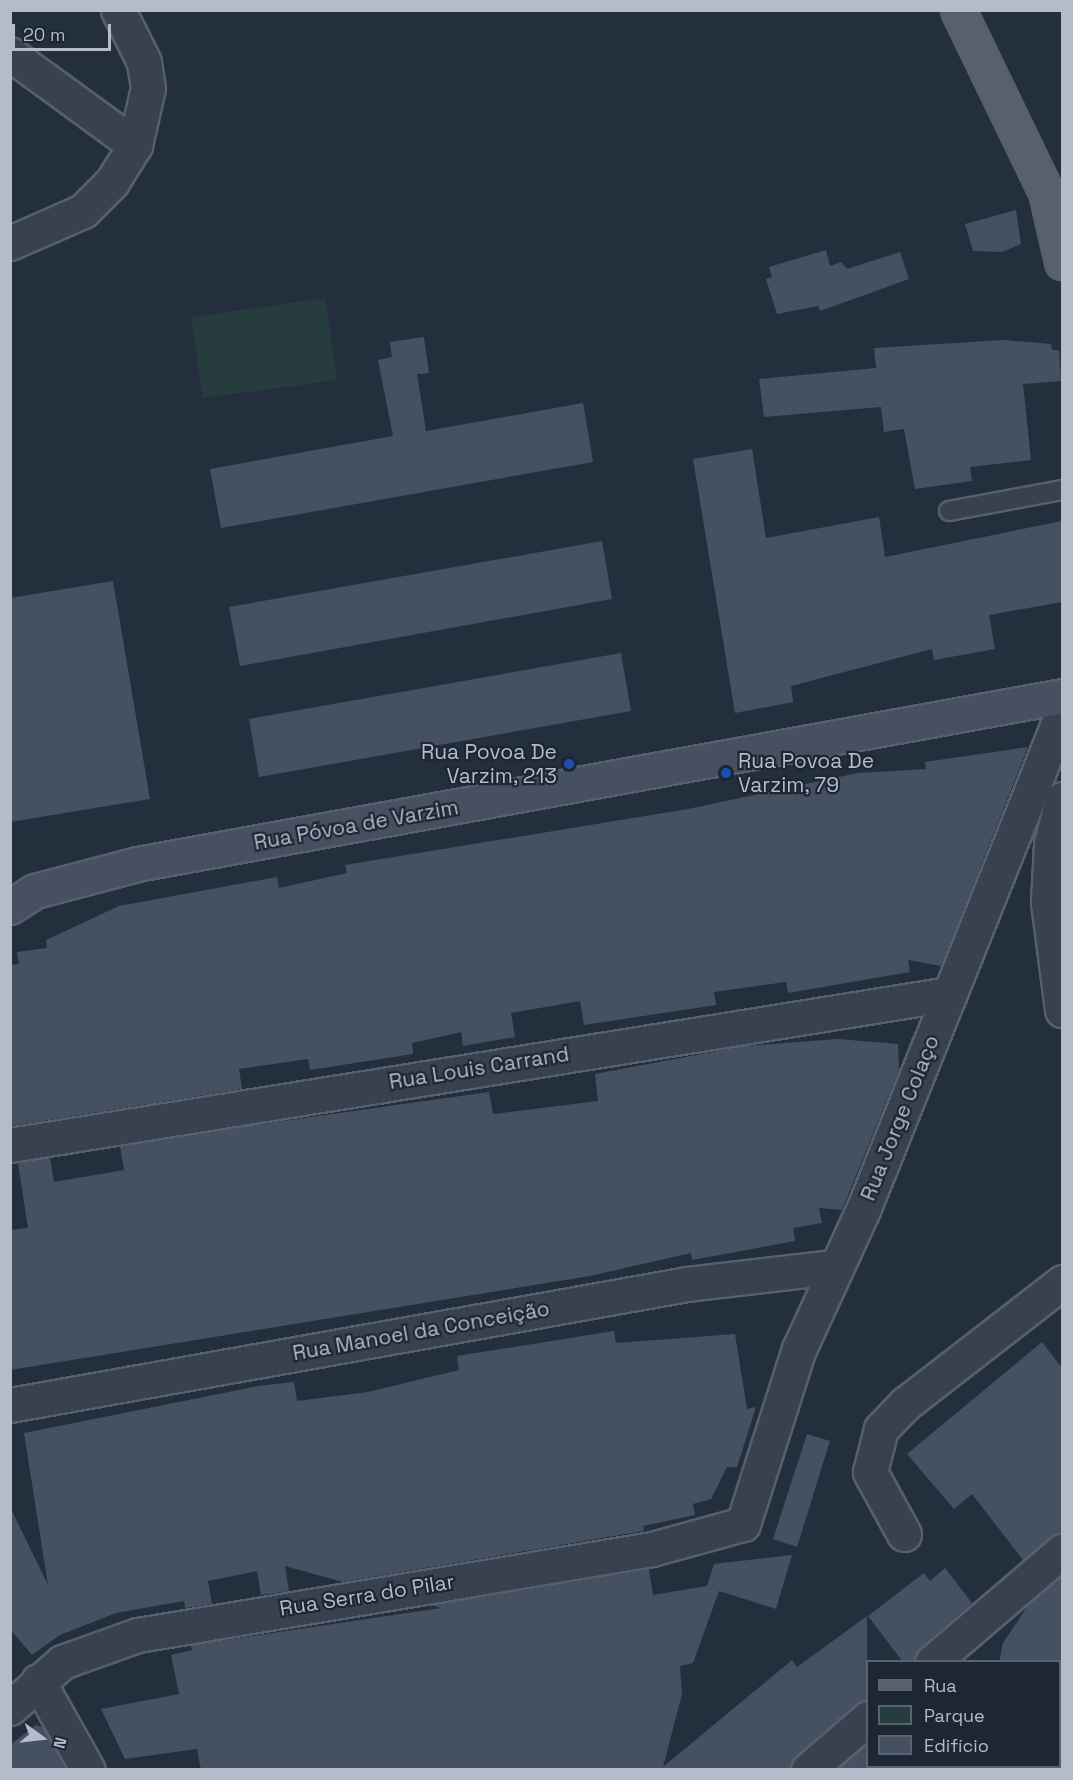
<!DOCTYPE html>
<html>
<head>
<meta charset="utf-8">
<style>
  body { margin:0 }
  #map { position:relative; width:1073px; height:1780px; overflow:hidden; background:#242f3e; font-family:"Space Grotesk",sans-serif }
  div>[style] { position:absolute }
  .green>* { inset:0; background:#263c3f }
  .building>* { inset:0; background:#455162 }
  .roads { filter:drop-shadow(2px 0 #565f6c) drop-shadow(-2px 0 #565f6c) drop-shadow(0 2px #565f6c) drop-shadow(0 -2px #565f6c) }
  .service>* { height:18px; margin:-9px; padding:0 9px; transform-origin:9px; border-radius:9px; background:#38414e }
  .minor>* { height:33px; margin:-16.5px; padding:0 16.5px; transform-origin:16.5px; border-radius:16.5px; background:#38414e }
  .secondary>* { height:33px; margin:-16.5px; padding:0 16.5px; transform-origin:16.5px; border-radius:16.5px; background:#465061 }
  .primary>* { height:33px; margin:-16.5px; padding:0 16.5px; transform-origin:16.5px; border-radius:16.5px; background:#56606e }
  .dots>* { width:16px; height:16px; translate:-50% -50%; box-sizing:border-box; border:3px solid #1d2633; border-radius:50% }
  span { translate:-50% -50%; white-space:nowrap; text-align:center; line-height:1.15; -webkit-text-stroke:4.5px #1d2633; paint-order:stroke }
  .poi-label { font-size:21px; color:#b4bcc9 }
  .right { translate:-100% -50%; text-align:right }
  .left { translate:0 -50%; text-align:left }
  .street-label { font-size:21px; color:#b4bcc9 }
  .frame { position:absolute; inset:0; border:12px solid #b4bcc9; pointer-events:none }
  .legend { position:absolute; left:866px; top:1660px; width:195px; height:108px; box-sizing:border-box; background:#1d2633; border:2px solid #59626f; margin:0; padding:8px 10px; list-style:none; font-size:18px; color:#b4bcc9 }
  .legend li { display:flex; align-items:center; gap:12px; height:30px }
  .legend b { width:30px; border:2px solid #59626f }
  .north { position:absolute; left:12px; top:1708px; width:60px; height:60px; -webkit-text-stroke:4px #1d2633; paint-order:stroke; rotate:105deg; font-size:16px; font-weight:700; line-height:24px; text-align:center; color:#b4bcc9 }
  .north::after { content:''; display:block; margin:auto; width:21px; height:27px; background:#b4bcc9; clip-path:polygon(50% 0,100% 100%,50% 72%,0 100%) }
  .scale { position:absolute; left:12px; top:24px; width:99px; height:27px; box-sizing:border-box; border:3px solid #b4bcc9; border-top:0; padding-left:8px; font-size:18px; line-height:21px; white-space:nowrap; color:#b4bcc9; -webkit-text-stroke:4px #1d2633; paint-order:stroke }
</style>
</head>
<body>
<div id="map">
  <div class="green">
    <i style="clip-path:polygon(325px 298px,337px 380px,203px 398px,191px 317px)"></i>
  </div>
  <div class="building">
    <i style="clip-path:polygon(1016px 210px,1021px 244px,1002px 252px,973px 251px,965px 224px)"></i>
    <i style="clip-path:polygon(826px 250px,830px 266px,841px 262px,847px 269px,900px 252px,909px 279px,820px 311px,818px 306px,777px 314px,766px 279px,772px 277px,769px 267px)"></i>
    <i style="clip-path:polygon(424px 337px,429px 373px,417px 374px,426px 431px,583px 403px,593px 462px,221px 528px,210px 469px,393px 436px,378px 360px,392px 357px,390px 342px)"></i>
    <i style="clip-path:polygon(1005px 340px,1051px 344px,1052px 350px,1059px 350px,1061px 381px,1023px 384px,1031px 460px,970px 467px,972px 481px,915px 489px,904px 429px,884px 432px,881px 407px,764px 417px,759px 379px,876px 368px,874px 348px)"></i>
    <i style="clip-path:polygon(752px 449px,766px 538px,879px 517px,885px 557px,1062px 521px,1062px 602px,989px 615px,995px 649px,934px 660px,932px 649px,791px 686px,793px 702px,735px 713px,693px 459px)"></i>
    <i style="clip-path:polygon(602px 541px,612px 599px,240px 666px,229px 607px)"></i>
    <i style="clip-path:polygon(113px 581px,150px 799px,10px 822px,10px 598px)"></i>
    <i style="clip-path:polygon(621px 653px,631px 711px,259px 777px,249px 719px)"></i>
    <i style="clip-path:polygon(1028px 747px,941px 966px,908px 960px,910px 972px,788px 993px,786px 982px,714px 992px,716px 1005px,584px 1025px,580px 1001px,511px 1013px,515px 1037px,463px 1046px,461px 1032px,412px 1043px,413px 1054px,310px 1070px,308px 1059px,239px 1069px,242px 1089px,12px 1126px,10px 965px,19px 964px,17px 952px,47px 948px,46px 940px,119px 906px,277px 877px,279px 888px,347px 873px,345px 865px,688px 809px,858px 773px,926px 769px,925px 762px)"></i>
    <i style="clip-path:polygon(838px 1039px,898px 1044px,899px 1070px,842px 1210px,819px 1208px,822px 1223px,793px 1228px,795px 1241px,692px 1260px,691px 1253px,590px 1276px,10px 1370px,10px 1230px,28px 1228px,18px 1163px,50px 1158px,54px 1182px,124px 1170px,120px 1146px,219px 1130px,489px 1092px,493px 1114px,598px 1101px,595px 1074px,744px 1046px)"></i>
    <i style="clip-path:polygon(614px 1331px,616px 1343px,735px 1334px,747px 1409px,756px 1407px,737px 1467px,727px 1467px,711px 1499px,693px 1504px,695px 1515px,643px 1526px,644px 1531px,343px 1582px,285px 1566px,289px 1591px,261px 1595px,257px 1571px,208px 1581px,212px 1604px,185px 1608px,184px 1601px,116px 1613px,60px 1635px,32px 1655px,10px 1629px,10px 1507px,48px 1585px,24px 1433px,258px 1386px,294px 1382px,297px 1401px,368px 1392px,459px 1370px,457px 1356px)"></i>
    <i style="clip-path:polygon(1042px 1342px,1062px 1368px,1062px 1533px,1023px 1560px,972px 1494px,954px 1509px,907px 1454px)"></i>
    <i style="clip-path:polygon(807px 1434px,830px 1441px,797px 1547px,773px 1539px)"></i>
    <i style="clip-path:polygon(792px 1555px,776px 1609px,719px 1591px,693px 1663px,680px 1666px,682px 1694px,663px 1767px,792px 1660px,797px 1667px,867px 1616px,867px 1700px,796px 1756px,790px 1770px,201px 1770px,197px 1749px,125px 1759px,101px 1709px,179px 1694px,171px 1655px,192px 1650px,191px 1645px,441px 1608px,431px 1605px,649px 1569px,653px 1595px,707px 1586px,714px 1564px)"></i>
    <i style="clip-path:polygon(945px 1568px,972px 1603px,920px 1648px,914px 1662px,903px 1662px,868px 1616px,924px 1573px,930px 1581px)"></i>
    <i style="clip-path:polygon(1062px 1575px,1062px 1662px,999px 1662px,1003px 1643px,1029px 1604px)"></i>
    <i style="clip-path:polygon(36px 1725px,43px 1727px,66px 1770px,10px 1770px,10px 1745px)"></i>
    <i style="clip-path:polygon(867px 1743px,867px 1770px,837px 1770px)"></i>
  </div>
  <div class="roads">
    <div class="service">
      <i style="left:949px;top:511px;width:115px;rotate:-10.5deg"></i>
    </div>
    <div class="minor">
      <i style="left:10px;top:54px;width:155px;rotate:36.1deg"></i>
      <i style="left:10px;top:243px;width:80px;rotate:-23.7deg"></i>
      <i style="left:83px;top:211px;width:41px;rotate:-45deg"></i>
      <i style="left:112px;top:182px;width:44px;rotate:-58.1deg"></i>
      <i style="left:135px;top:145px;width:58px;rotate:-77.2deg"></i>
      <i style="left:148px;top:88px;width:26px;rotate:-99deg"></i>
      <i style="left:144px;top:62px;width:58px;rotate:-116.6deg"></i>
      <i style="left:1062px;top:799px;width:46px;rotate:103.7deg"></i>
      <i style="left:1051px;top:844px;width:58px;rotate:93deg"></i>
      <i style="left:1048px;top:902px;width:109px;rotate:82.6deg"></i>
      <i style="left:10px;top:1145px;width:951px;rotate:-9.14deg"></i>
      <i style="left:10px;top:1405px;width:688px;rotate:-10.13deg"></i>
      <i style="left:687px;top:1284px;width:146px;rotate:-6.7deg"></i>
      <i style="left:904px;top:1534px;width:71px;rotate:-118.7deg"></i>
      <i style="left:870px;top:1472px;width:44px;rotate:-75.7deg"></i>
      <i style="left:881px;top:1429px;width:35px;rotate:-46deg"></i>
      <i style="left:905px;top:1404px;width:199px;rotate:-37.8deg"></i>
      <i style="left:932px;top:1662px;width:171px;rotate:-40.5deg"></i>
      <i style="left:38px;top:1681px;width:102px;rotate:60.7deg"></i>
      <i style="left:10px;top:1708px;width:69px;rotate:-41.5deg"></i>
      <i style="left:62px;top:1662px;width:81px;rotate:-19.6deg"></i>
      <i style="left:138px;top:1635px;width:521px;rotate:-9.5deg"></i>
      <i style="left:652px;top:1549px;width:94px;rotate:-15.4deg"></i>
      <i style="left:743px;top:1524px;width:184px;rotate:-72.3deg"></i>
      <i style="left:799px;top:1349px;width:153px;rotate:-65.3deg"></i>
      <i style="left:863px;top:1210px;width:534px;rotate:-68.14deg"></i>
      <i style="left:808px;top:1770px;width:79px;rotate:-40.9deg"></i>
    </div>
    <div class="secondary">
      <i style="left:10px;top:907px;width:30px;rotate:-33deg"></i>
      <i style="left:35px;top:891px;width:106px;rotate:-14.8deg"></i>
      <i style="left:137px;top:864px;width:940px;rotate:-10.29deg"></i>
    </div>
    <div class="primary">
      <i style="left:958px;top:10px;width:202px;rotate:64.2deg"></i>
      <i style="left:1046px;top:192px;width:72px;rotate:77.1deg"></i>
    </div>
  </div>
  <div class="dots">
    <i style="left:569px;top:764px;background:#1a4fb4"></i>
    <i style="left:726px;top:773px;background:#1a4fb4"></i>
  </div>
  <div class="poi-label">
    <span class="right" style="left:557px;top:764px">Rua Povoa De<br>Varzim, 213</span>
    <span class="left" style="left:738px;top:773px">Rua Povoa De<br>Varzim, 79</span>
  </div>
  <div class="street-label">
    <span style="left:356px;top:825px;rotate:-10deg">Rua Póvoa de Varzim</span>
    <span style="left:479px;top:1068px;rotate:-9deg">Rua Louis Carrand</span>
    <span style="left:900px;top:1118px;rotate:-68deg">Rua Jorge Colaço</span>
    <span style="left:421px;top:1331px;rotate:-10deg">Rua Manoel da Conceição</span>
    <span style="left:367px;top:1595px;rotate:-9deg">Rua Serra do Pilar</span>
  </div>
  <div class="frame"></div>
  <ul class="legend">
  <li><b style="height:8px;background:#56606e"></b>Rua</li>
  <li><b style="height:16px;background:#263c3f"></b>Parque</li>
  <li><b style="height:16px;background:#455162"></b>Edifício</li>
  </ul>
  <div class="north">N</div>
  <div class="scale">20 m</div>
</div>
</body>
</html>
